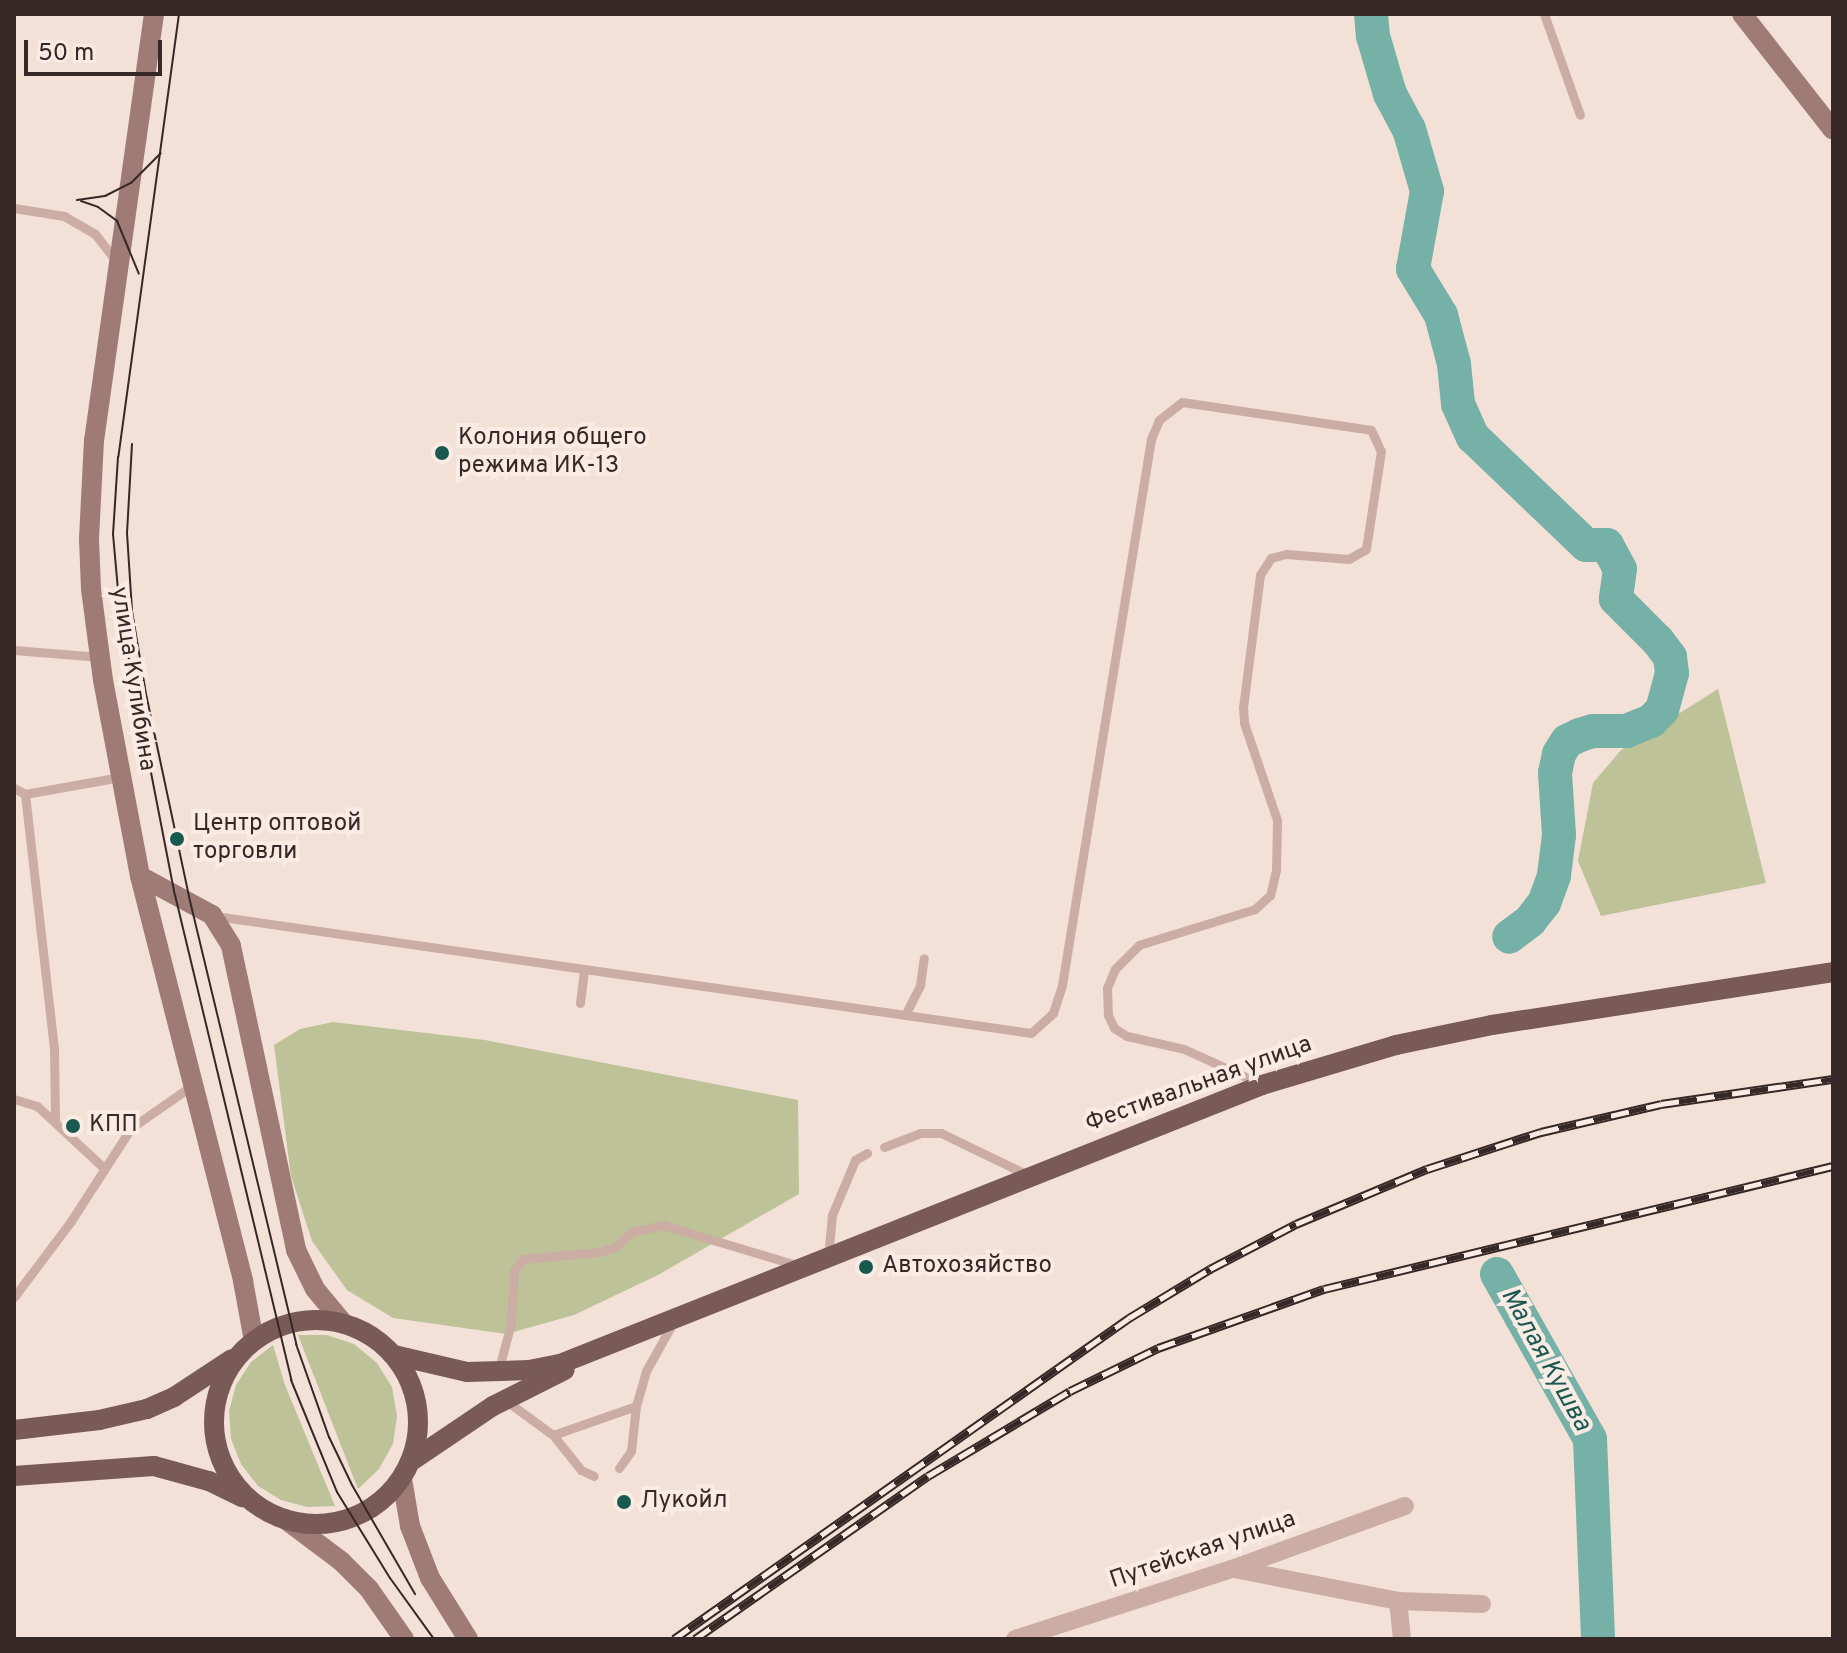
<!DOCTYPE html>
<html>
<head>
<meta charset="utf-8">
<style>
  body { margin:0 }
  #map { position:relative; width:1847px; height:1653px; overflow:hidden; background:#f3e1d8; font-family:Overpass,sans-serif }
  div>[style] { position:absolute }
  .green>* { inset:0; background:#bdc298 }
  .river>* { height:34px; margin:-17px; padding:0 17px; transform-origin:17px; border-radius:17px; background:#76b1a7 }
  .lane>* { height:9px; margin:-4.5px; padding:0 4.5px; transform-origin:4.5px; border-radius:4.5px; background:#cbada4 }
  .street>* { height:18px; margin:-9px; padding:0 9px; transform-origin:9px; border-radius:9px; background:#cbada4 }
  .secondary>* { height:20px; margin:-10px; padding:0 10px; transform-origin:10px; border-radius:10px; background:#9f7b75 }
  .primary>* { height:20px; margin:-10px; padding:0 10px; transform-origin:10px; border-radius:10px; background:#795a56 }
  .primary>.ring { margin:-10px; padding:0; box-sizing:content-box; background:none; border:20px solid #795a56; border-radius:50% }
  .tram>* { height:2px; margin:-1px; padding:0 1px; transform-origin:1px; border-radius:1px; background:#362826 }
  .rail>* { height:9px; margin-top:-4.5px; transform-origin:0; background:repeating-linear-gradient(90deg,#faece5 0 18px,#362826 0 36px); box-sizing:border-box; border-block:2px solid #362826 }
  .dots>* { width:22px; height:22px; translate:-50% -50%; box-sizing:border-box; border:4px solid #faece5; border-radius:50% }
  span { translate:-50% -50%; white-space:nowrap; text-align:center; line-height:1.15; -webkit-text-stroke:8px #faece5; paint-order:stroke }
  .poi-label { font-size:24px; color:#362826 }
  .left { translate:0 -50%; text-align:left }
  .street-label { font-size:24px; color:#362826 }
  .water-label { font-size:26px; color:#195a50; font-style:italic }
  .frame { position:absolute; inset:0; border:16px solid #362826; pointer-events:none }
  .scale { position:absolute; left:24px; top:40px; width:138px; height:36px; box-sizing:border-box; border:4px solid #362826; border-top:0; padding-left:10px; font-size:24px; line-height:28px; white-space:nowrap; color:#362826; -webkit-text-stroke:6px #faece5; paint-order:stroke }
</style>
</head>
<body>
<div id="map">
  <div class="green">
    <i style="clip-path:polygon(1718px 689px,1766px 883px,1601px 916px,1578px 861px,1593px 783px,1621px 750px)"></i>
    <i style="clip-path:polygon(333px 1022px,485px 1040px,798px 1100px,799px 1194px,658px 1275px,574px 1315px,506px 1334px,393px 1318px,347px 1290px,312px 1241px,291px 1176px,274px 1045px,300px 1029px)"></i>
    <i style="clip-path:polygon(298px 1335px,327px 1335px,354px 1344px,377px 1363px,392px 1387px,397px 1416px,393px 1444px,379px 1469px,358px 1489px)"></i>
    <i style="clip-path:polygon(273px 1345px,285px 1385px,335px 1506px,307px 1507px,281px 1500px,258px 1486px,241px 1464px,231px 1439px,229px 1411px,236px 1385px,251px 1362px)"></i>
  </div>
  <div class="river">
    <i style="left:1371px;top:14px;width:22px;rotate:85deg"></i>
    <i style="left:1373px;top:36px;width:60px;rotate:73.7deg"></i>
    <i style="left:1390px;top:94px;width:40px;rotate:62deg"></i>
    <i style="left:1409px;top:129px;width:65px;rotate:73.8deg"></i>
    <i style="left:1427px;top:191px;width:79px;rotate:100.2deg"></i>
    <i style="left:1413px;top:269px;width:54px;rotate:58.7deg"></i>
    <i style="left:1441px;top:315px;width:51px;rotate:75.1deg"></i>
    <i style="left:1454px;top:364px;width:40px;rotate:84.3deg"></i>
    <i style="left:1458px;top:404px;width:36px;rotate:66deg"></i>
    <i style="left:1473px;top:437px;width:156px;rotate:43.7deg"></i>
    <i style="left:1586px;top:545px;width:21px"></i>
    <i style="left:1607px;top:545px;width:27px;rotate:62deg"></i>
    <i style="left:1620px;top:569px;width:30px;rotate:98deg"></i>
    <i style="left:1616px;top:599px;width:59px;rotate:45deg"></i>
    <i style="left:1658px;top:641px;width:20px;rotate:53deg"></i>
    <i style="left:1670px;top:657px;width:16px;rotate:83deg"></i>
    <i style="left:1672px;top:673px;width:38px;rotate:105deg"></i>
    <i style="left:1662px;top:710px;width:16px;rotate:135deg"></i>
    <i style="left:1651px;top:721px;width:27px;rotate:158deg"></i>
    <i style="left:1626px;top:731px;width:33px;rotate:180deg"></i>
    <i style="left:1593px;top:731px;width:14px;rotate:163deg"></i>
    <i style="left:1580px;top:735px;width:14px;rotate:155deg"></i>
    <i style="left:1567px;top:741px;width:15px;rotate:122deg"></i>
    <i style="left:1559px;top:754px;width:19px;rotate:102deg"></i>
    <i style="left:1555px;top:773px;width:62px;rotate:86.3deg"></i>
    <i style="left:1559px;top:835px;width:41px;rotate:97deg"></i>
    <i style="left:1554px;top:876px;width:29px;rotate:110deg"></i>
    <i style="left:1544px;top:903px;width:23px;rotate:128deg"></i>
    <i style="left:1530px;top:921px;width:26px;rotate:143deg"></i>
    <i style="left:1497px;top:1274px;width:189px;rotate:60.6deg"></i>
    <i style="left:1590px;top:1439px;width:200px;rotate:87.7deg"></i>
  </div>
  <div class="lane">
    <i style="left:1544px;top:14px;width:107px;rotate:70.4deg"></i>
    <i style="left:14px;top:208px;width:51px;rotate:9.1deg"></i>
    <i style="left:64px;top:216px;width:36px;rotate:30deg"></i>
    <i style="left:95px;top:234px;width:36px;rotate:52deg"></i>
    <i style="left:14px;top:650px;width:86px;rotate:4.7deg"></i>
    <i style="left:14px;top:788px;width:13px;rotate:29deg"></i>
    <i style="left:25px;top:794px;width:97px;rotate:-10.1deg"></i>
    <i style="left:25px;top:794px;width:256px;rotate:83.5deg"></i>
    <i style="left:54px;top:1048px;width:74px;rotate:89.2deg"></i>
    <i style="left:215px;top:916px;width:824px;rotate:8.16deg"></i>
    <i style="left:1031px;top:1033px;width:30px;rotate:-42deg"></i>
    <i style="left:1053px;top:1013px;width:29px;rotate:-72deg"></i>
    <i style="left:1062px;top:985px;width:553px;rotate:-80.74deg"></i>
    <i style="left:1151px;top:439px;width:21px;rotate:-67deg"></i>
    <i style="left:1159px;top:420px;width:29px;rotate:-38deg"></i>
    <i style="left:1182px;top:402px;width:191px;rotate:8.4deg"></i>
    <i style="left:1371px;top:430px;width:23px;rotate:65deg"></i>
    <i style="left:1381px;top:451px;width:99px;rotate:98.7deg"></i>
    <i style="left:1366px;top:549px;width:20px;rotate:150deg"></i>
    <i style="left:1349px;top:559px;width:63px;rotate:-175.5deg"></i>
    <i style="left:1286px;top:554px;width:16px;rotate:165deg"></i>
    <i style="left:1271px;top:558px;width:20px;rotate:123deg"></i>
    <i style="left:1260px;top:575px;width:133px;rotate:97.3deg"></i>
    <i style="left:1243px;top:707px;width:16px;rotate:86deg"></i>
    <i style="left:1244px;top:723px;width:102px;rotate:71.2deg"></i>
    <i style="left:1277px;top:820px;width:50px;rotate:91.1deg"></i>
    <i style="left:1276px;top:870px;width:26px;rotate:103deg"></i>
    <i style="left:1270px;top:895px;width:21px;rotate:137deg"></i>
    <i style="left:1255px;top:909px;width:121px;rotate:162.8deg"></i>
    <i style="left:1139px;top:945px;width:34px;rotate:135deg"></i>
    <i style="left:1115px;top:969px;width:21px;rotate:113deg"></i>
    <i style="left:1107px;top:988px;width:27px;rotate:88deg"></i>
    <i style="left:1108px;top:1015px;width:14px;rotate:65deg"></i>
    <i style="left:1114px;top:1028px;width:15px;rotate:32deg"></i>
    <i style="left:1127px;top:1036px;width:58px;rotate:12.8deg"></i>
    <i style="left:1184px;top:1049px;width:82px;rotate:24.4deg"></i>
    <i style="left:580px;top:1003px;width:34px;rotate:-83deg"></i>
    <i style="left:905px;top:1015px;width:34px;rotate:-63deg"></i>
    <i style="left:920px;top:985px;width:27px;rotate:-82deg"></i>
    <i style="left:14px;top:1099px;width:24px;rotate:17deg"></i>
    <i style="left:37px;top:1106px;width:91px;rotate:42.8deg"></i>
    <i style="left:884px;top:1147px;width:39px;rotate:-21deg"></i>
    <i style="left:920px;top:1133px;width:21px"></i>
    <i style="left:941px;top:1133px;width:99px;rotate:25.8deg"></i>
    <i style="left:828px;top:1258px;width:43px;rotate:-84.7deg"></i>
    <i style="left:832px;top:1215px;width:60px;rotate:-67.3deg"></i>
    <i style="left:855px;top:1160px;width:14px;rotate:-30deg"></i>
    <i style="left:14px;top:1297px;width:95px;rotate:-53.1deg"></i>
    <i style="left:71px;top:1221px;width:111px;rotate:-57.2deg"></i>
    <i style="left:131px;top:1128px;width:77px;rotate:-34.9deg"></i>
    <i style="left:498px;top:1372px;width:51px;rotate:-75.1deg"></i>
    <i style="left:511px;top:1323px;width:52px;rotate:-86.7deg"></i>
    <i style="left:514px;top:1271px;width:15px;rotate:-53deg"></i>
    <i style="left:523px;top:1259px;width:76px;rotate:-5.3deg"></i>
    <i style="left:599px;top:1252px;width:19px;rotate:-18deg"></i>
    <i style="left:617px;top:1246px;width:20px;rotate:-45deg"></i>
    <i style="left:631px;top:1232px;width:33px;rotate:-12deg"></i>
    <i style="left:663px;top:1225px;width:139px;rotate:16.7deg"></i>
    <i style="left:505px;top:1400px;width:59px;rotate:36.1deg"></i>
    <i style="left:553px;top:1435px;width:88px;rotate:-19.3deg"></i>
    <i style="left:636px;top:1406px;width:36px;rotate:-74deg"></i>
    <i style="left:646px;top:1371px;width:57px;rotate:-60.8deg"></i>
    <i style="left:553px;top:1435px;width:45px;rotate:51.3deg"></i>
    <i style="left:581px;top:1470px;width:14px;rotate:25deg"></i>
    <i style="left:619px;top:1468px;width:21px;rotate:-55deg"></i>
    <i style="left:631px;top:1451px;width:45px;rotate:-83.7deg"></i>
  </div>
  <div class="street">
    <i style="left:1234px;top:1569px;width:167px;rotate:11deg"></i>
    <i style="left:1398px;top:1601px;width:38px;rotate:84deg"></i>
    <i style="left:1398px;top:1601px;width:84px;rotate:2deg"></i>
    <i style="left:1015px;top:1639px;width:228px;rotate:-17.9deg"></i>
    <i style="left:1232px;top:1569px;width:184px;rotate:-20deg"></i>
  </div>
  <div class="secondary">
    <i style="left:154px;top:14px;width:430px;rotate:98deg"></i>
    <i style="left:94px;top:440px;width:99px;rotate:92.9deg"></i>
    <i style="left:89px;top:539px;width:50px;rotate:87.7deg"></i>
    <i style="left:91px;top:589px;width:92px;rotate:82.5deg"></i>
    <i style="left:103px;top:680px;width:199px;rotate:79.3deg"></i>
    <i style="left:140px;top:876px;width:418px;rotate:75.7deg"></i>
    <i style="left:243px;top:1281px;width:61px;rotate:79.6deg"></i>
    <i style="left:1742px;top:14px;width:147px;rotate:51.9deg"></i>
    <i style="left:140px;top:876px;width:82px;rotate:28.4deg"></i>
    <i style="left:212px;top:915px;width:36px;rotate:58deg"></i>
    <i style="left:231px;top:946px;width:311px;rotate:77.9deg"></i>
    <i style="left:296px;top:1250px;width:43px;rotate:64deg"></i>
    <i style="left:315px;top:1289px;width:45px;rotate:50.4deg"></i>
    <i style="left:402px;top:1479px;width:48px;rotate:80.3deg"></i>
    <i style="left:410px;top:1526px;width:56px;rotate:69deg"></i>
    <i style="left:430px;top:1578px;width:72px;rotate:58.1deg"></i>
    <i style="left:285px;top:1519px;width:70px;rotate:36.9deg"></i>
    <i style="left:341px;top:1561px;width:40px;rotate:45deg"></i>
    <i style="left:369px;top:1589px;width:61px;rotate:55deg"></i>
  </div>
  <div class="primary">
    <i class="ring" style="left:214px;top:1320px;width:184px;height:184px"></i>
    <i style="left:394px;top:1355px;width:75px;rotate:13.1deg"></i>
    <i style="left:467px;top:1372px;width:62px;rotate:-1.8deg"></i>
    <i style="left:529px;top:1370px;width:32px;rotate:-11deg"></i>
    <i style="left:560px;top:1364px;width:755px;rotate:-21.67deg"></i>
    <i style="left:1262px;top:1085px;width:140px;rotate:-16.6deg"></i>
    <i style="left:1396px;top:1045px;width:98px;rotate:-11.8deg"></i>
    <i style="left:1492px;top:1025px;width:345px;rotate:-8.8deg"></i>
    <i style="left:14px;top:1430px;width:86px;rotate:-6.7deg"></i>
    <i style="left:99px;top:1420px;width:49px;rotate:-12.9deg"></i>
    <i style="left:147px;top:1409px;width:30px;rotate:-24deg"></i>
    <i style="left:174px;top:1397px;width:69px;rotate:-33.2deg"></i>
    <i style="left:410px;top:1462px;width:100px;rotate:-34deg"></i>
    <i style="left:493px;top:1406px;width:80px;rotate:-26.6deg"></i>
    <i style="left:14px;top:1476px;width:140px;rotate:-4.1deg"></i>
    <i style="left:154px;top:1466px;width:57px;rotate:15.3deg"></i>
    <i style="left:209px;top:1481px;width:37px;rotate:26deg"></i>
  </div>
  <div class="tram">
    <i style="left:179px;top:14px;width:447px;rotate:97.8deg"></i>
    <i style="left:118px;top:457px;width:77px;rotate:93.7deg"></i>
    <i style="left:113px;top:534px;width:79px;rotate:84.9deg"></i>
    <i style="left:120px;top:613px;width:287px;rotate:79deg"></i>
    <i style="left:175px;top:895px;width:499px;rotate:76.5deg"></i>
    <i style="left:291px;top:1380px;width:121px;rotate:67.7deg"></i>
    <i style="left:337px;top:1492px;width:101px;rotate:58.4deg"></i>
    <i style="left:390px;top:1578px;width:75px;rotate:54.2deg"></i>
    <i style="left:77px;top:200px;width:28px;rotate:-8deg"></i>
    <i style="left:105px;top:196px;width:29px;rotate:-27deg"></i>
    <i style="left:131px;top:183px;width:42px;rotate:-45deg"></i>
    <i style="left:81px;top:201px;width:18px;rotate:19deg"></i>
    <i style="left:98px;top:207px;width:24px;rotate:36deg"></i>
    <i style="left:117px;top:221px;width:57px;rotate:67.5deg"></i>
    <i style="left:132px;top:444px;width:89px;rotate:93.2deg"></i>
    <i style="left:127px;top:533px;width:78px;rotate:86.3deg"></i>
    <i style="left:132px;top:611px;width:84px;rotate:80.4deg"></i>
    <i style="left:146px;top:694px;width:212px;rotate:78deg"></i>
    <i style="left:190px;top:901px;width:456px;rotate:76.5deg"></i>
    <i style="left:296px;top:1344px;width:99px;rotate:70.5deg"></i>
    <i style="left:329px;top:1437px;width:53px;rotate:64.4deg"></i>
    <i style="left:352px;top:1485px;width:126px;rotate:60deg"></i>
  </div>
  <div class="rail">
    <i style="left:674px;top:1639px;width:557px;rotate:-35.2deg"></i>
    <i style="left:1129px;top:1318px;width:95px;rotate:-31.2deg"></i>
    <i style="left:1210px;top:1269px;width:97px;rotate:-27.6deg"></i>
    <i style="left:1296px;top:1224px;width:142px;rotate:-22.8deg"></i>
    <i style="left:1427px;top:1169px;width:120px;rotate:-18deg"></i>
    <i style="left:1541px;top:1132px;width:123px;rotate:-13.1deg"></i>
    <i style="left:1661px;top:1104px;width:174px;rotate:-8.3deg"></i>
    <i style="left:695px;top:1639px;width:284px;rotate:-35deg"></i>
    <i style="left:928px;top:1476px;width:165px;rotate:-30.9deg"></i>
    <i style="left:1070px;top:1391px;width:98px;rotate:-26deg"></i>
    <i style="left:1158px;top:1348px;width:176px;rotate:-19.6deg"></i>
    <i style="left:1324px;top:1289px;width:524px;rotate:-13.59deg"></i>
  </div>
  <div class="dots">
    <i style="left:442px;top:453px;background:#195a50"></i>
    <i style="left:177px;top:839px;background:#195a50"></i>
    <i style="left:73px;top:1126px;background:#195a50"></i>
    <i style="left:866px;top:1267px;background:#195a50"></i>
    <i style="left:624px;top:1502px;background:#195a50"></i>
  </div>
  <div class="poi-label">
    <span class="left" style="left:458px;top:453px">Колония общего<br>режима ИК-13</span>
    <span class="left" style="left:193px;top:839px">Центр оптовой<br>торговли</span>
    <span class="left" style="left:89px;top:1126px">КПП</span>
    <span class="left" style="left:882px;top:1267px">Автохозяйство</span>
    <span class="left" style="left:640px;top:1502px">Лукойл</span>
  </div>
  <div class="street-label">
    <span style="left:132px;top:679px;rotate:81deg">улица Кулибина</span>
    <span style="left:1199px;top:1085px;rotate:-20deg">Фестивальная улица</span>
    <span style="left:1203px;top:1551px;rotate:-19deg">Путейская улица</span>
  </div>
  <div class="water-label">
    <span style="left:1545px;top:1360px;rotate:61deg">Малая Кушва</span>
  </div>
  <div class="frame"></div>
  <div class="scale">50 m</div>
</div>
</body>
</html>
